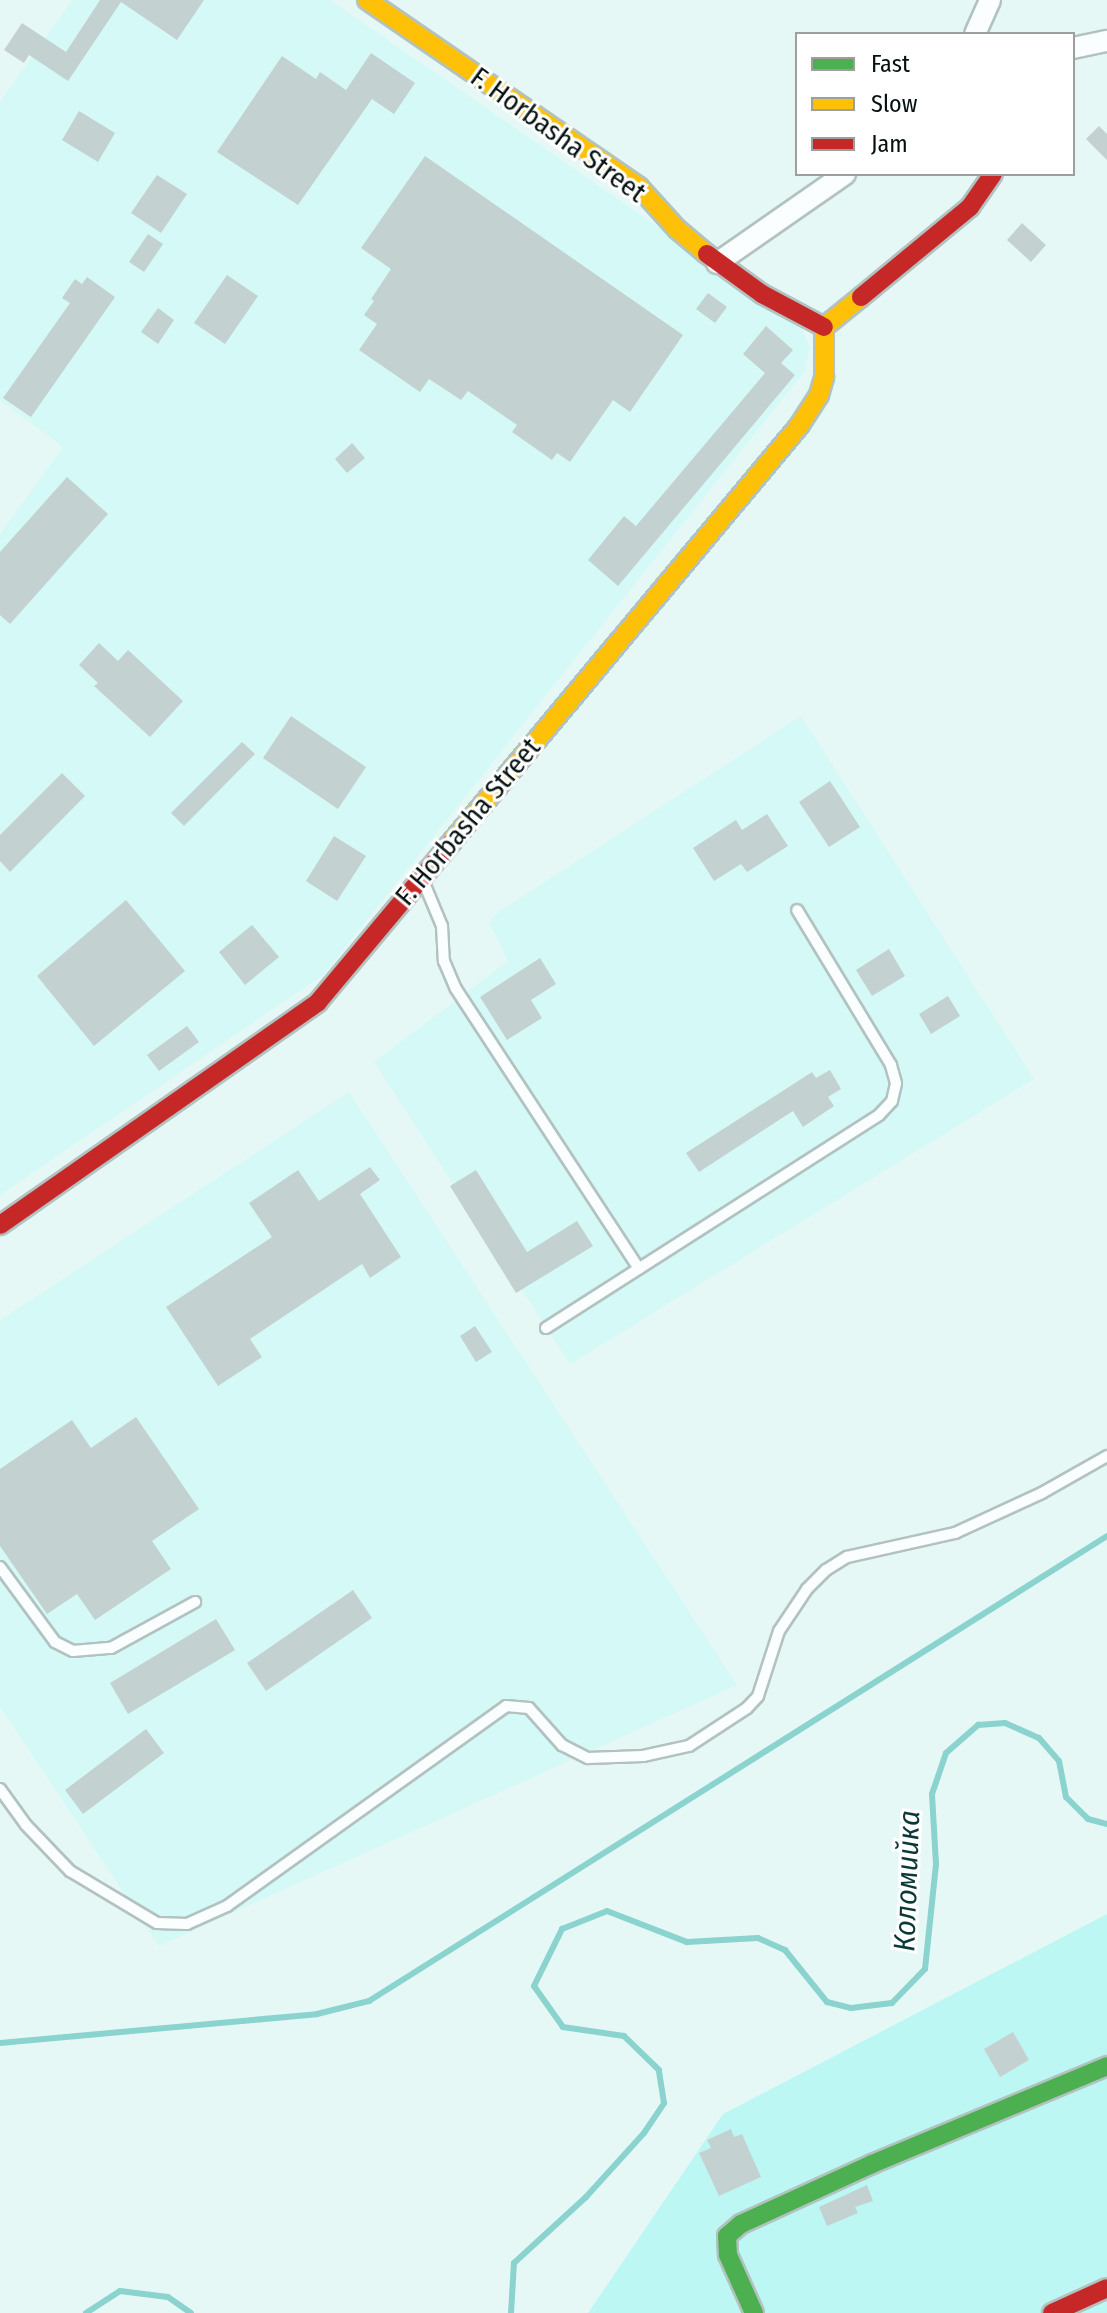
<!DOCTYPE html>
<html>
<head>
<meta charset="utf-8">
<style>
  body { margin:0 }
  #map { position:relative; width:1107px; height:2313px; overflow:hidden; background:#e6f8f6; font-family:"Fira Sans Condensed",sans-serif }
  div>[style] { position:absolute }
  .built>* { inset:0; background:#d4f9f6 }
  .green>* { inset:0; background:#bdf7f3 }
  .stream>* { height:6px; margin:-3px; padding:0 3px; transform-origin:3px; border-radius:3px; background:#8ad3cf }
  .building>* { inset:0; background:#c3d2d1 }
  .roads { filter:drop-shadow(2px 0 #b2c2c0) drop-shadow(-2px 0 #b2c2c0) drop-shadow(0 2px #b2c2c0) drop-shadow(0 -2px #b2c2c0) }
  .lane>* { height:10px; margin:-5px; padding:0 5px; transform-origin:5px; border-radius:5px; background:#fbfefe }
  .street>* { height:20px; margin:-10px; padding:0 10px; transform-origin:10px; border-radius:10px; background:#fbfefe }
  .fast>* { height:18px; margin:-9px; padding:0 9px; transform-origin:9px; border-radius:9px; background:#4caf50 }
  .slow>* { height:18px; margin:-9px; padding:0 9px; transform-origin:9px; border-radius:9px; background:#ffc107 }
  .jam>* { height:18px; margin:-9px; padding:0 9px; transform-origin:9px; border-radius:9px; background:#c62828 }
  span { translate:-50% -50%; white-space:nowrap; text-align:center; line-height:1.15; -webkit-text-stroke:6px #fff; paint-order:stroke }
  .street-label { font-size:28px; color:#041110 }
  .water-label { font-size:30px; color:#0b3938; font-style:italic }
  .legend { position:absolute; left:795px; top:32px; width:280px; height:144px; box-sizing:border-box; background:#fff; border:2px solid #9ba09f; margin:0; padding:10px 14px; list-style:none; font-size:24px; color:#041110 }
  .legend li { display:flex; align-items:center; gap:16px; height:40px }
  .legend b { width:40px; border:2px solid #9ba09f }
</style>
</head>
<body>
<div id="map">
  <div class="built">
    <i style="clip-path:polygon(72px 0,330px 0,800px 325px,810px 348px,804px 372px,323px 975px,0 1195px,0 534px,63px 447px,0 400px,0 102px)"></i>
    <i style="clip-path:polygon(801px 716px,1034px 1079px,570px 1364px,374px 1062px,508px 961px,489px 922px,500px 911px)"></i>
    <i style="clip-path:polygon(349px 1092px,737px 1685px,159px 1946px,0 1707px,0 1320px)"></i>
  </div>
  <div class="green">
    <i style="clip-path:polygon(1107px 1914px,1107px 2313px,588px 2313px,723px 2114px)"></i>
  </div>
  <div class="stream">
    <i style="left:0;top:2043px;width:318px;rotate:-5.2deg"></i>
    <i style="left:317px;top:2014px;width:54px;rotate:-14deg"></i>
    <i style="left:369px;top:2001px;width:872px;rotate:-32.21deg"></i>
    <i style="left:86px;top:2313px;width:40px;rotate:-32.9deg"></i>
    <i style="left:120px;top:2291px;width:48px;rotate:7.1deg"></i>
    <i style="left:168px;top:2297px;width:28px;rotate:35deg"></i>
    <i style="left:511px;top:2313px;width:50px;rotate:-86.6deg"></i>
    <i style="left:514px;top:2263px;width:98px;rotate:-42.5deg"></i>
    <i style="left:586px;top:2197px;width:86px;rotate:-47.8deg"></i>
    <i style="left:644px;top:2133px;width:36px;rotate:-56deg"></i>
    <i style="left:664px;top:2103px;width:33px;rotate:-99deg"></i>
    <i style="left:659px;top:2070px;width:49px;rotate:-135.8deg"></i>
    <i style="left:624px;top:2036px;width:62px;rotate:-171.6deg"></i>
    <i style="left:563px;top:2027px;width:50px;rotate:-125.3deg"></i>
    <i style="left:534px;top:1986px;width:64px;rotate:-63.8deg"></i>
    <i style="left:562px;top:1929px;width:48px;rotate:-21.8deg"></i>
    <i style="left:607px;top:1911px;width:86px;rotate:21.2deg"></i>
    <i style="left:687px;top:1942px;width:71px;rotate:-3.2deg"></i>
    <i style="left:758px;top:1938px;width:30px;rotate:24deg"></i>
    <i style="left:785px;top:1950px;width:67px;rotate:51.1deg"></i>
    <i style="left:827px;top:2002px;width:25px;rotate:14deg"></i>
    <i style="left:851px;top:2008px;width:41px;rotate:-7deg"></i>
    <i style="left:892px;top:2003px;width:47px;rotate:-45.9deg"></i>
    <i style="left:925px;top:1969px;width:106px;rotate:-84deg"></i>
    <i style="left:936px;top:1864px;width:70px;rotate:-93.3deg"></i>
    <i style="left:932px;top:1794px;width:43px;rotate:-71.1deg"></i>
    <i style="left:946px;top:1753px;width:43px;rotate:-41.2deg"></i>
    <i style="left:978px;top:1725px;width:27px;rotate:-4deg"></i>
    <i style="left:1005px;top:1723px;width:37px;rotate:24deg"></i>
    <i style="left:1039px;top:1738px;width:30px;rotate:49deg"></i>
    <i style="left:1059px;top:1761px;width:37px;rotate:79deg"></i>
    <i style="left:1066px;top:1797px;width:31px;rotate:45deg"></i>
    <i style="left:1088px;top:1819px;width:20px;rotate:15deg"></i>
  </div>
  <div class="building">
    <i style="clip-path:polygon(100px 0,204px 0,177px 40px,121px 2px,68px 81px,29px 55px,24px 63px,4px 50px,22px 23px,66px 52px)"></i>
    <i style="clip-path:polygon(371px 53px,415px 83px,394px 114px,372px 99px,298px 205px,217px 152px,282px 56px,316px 79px,320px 72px,346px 90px)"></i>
    <i style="clip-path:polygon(79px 111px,115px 133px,98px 162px,62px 140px)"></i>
    <i style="clip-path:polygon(1099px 126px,1107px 134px,1107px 160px,1086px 139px)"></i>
    <i style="clip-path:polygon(425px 156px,683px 335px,630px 412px,613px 400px,570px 462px,557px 453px,552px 460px,512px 432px,517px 425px,468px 391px,461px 400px,429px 379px,420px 392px,359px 350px,377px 324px,364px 315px,374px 301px,371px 299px,391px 269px,361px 248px)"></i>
    <i style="clip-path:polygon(157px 175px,187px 194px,161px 233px,131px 213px)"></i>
    <i style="clip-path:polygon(1022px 223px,1046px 245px,1031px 262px,1007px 240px)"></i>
    <i style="clip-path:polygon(148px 234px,163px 244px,144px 272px,129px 262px)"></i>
    <i style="clip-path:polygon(227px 275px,258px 296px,225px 344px,194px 323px)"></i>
    <i style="clip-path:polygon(87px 277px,115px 297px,31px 417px,3px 398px,70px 303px,62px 298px,75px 279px,82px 284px)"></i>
    <i style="clip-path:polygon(708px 293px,727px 307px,715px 323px,696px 309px)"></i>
    <i style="clip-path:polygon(158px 308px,174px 320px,158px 344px,141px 332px)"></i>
    <i style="clip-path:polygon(766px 326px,793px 350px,781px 363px,795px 375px,618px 586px,588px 560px,624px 516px,636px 526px,765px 373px,743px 354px)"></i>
    <i style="clip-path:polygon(352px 443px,365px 458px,347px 473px,335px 459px)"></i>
    <i style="clip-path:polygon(67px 477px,108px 514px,10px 624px,0 615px,0 552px)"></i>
    <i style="clip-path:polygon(99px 643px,118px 661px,128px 650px,183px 701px,150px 737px,94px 686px,98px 683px,79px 665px)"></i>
    <i style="clip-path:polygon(291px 716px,366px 767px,338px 809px,263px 758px)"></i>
    <i style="clip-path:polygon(242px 742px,255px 754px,184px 826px,171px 813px)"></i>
    <i style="clip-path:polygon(62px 773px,85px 796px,10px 872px,0 861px,0 835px)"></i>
    <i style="clip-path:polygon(830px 781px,860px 827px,829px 847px,799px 802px)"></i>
    <i style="clip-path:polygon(767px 814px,788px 846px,747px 872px,741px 864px,714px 881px,693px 848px,736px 820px,742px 830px)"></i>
    <i style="clip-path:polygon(334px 836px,366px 856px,337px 901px,306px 881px)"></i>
    <i style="clip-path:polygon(126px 900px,185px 971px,94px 1046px,37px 976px)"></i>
    <i style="clip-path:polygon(252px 925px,279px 957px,245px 985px,219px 952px)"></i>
    <i style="clip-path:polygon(889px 949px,905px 976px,872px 996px,856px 970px)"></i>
    <i style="clip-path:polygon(540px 958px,556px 984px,531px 1000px,542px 1018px,507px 1040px,480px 997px)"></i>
    <i style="clip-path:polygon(948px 996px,960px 1016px,931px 1034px,919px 1014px)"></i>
    <i style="clip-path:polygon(187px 1026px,199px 1042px,159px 1071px,147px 1055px)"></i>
    <i style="clip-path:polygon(830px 1070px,841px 1089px,828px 1097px,834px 1106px,803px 1127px,793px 1111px,699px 1172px,686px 1153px,812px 1072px,816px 1078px)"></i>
    <i style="clip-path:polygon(370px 1167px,380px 1180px,360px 1194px,401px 1257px,370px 1278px,362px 1264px,250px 1339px,262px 1357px,218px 1386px,166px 1307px,272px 1237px,249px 1203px,298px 1170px,319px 1201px)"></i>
    <i style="clip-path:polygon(476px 1170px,527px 1252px,577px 1221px,593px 1246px,516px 1293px,450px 1186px)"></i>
    <i style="clip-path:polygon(475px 1326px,492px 1352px,476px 1362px,460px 1336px)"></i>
    <i style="clip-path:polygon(136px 1417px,199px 1509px,152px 1541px,171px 1569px,95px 1620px,77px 1594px,47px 1614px,0 1546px,0 1469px,72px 1420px,91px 1448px)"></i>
    <i style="clip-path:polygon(353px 1590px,372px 1618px,266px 1691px,247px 1663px)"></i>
    <i style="clip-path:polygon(216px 1619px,235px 1650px,128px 1714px,110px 1683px)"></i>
    <i style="clip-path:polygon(146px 1729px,164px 1753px,83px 1814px,65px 1790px)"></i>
    <i style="clip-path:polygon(1013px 2032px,1029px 2060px,1000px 2077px,984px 2049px)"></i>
    <i style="clip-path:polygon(731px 2129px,734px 2137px,742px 2134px,761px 2177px,719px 2196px,699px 2153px,711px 2148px,707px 2140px)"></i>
    <i style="clip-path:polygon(867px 2185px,873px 2201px,855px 2207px,858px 2213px,827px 2226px,819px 2207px)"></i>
  </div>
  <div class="roads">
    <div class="lane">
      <i style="left:424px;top:883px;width:47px;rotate:67.3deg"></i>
      <i style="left:442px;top:926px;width:35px;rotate:87deg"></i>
      <i style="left:444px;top:961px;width:30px;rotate:67deg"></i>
      <i style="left:456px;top:989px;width:334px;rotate:56.8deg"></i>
      <i style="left:546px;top:1328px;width:395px;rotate:-32.6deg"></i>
      <i style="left:879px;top:1115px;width:19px;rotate:-47deg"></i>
      <i style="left:892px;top:1101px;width:18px;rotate:-77deg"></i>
      <i style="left:896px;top:1083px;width:19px;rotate:-106deg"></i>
      <i style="left:891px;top:1065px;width:181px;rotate:-121.2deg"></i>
      <i style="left:0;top:1567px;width:93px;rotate:53.7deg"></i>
      <i style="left:55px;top:1642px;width:20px;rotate:27deg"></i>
      <i style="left:73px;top:1651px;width:38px;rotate:-5deg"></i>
      <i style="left:111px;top:1648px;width:96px;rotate:-28.7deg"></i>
      <i style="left:0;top:1789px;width:44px;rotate:54.2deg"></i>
      <i style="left:26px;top:1825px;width:64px;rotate:46.3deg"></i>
      <i style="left:70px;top:1871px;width:101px;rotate:30.9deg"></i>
      <i style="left:157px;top:1923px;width:30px;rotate:2deg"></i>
      <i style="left:187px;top:1924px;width:44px;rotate:-24.2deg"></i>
      <i style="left:227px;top:1906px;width:343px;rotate:-35.6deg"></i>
      <i style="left:506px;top:1706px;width:23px;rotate:5deg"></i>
      <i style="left:529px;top:1708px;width:50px;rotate:48.3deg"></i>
      <i style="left:562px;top:1745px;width:29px;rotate:27deg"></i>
      <i style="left:588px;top:1758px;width:55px;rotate:-2.1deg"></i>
      <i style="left:643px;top:1756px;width:47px;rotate:-12.3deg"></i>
      <i style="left:689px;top:1746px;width:69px;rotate:-33.2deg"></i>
      <i style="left:747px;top:1708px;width:16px;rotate:-47deg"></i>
      <i style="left:758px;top:1696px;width:68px;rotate:-72.1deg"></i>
      <i style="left:779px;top:1631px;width:50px;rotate:-56.3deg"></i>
      <i style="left:807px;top:1589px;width:27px;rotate:-45deg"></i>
      <i style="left:826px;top:1570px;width:25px;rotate:-32deg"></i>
      <i style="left:847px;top:1557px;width:111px;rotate:-12.5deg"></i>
      <i style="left:955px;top:1533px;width:96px;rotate:-24.7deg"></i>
      <i style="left:1042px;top:1493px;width:75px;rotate:-29.6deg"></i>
    </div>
    <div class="street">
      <i style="left:975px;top:34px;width:37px;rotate:-66deg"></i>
      <i style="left:1073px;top:48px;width:35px;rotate:-12deg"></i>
      <i style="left:717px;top:263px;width:156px;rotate:-34.8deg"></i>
    </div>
    <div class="fast">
      <i style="left:754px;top:2313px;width:64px;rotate:-114.1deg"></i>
      <i style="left:728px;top:2255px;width:19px;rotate:-93deg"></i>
      <i style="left:727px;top:2236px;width:18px;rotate:-41deg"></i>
      <i style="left:741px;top:2224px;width:144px;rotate:-24.6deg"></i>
      <i style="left:872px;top:2164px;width:255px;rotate:-22.6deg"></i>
    </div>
    <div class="slow">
      <i style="left:367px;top:0;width:330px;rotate:34.5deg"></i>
      <i style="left:639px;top:187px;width:57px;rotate:47.9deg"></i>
      <i style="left:677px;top:229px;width:39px;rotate:40deg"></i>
      <i style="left:450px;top:844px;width:545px;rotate:-50.14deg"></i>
      <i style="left:799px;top:426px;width:37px;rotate:-57deg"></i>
      <i style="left:819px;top:395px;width:19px;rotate:-74deg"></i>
      <i style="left:824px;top:377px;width:50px;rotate:-90deg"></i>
      <i style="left:824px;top:327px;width:48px;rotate:-39deg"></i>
    </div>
    <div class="jam">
      <i style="left:707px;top:254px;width:68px;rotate:36deg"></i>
      <i style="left:762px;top:294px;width:70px;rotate:28deg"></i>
      <i style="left:861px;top:297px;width:141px;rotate:-39.5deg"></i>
      <i style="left:970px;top:207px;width:40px;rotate:-55.1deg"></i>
      <i style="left:0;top:1225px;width:388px;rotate:-35deg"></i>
      <i style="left:318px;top:1002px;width:206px;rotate:-50.1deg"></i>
      <i style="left:1052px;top:2313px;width:60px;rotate:-24.4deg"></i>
    </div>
  </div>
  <div class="street-label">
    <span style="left:558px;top:135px;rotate:36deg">F. Horbasha Street</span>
    <span style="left:468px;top:822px;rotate:-50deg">F. Horbasha Street</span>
  </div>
  <div class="water-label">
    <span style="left:907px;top:1881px;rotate:-88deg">Коломийка</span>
  </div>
  <ul class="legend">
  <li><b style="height:10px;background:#4caf50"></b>Fast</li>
  <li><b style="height:10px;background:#ffc107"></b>Slow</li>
  <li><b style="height:10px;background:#c62828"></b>Jam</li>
  </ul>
</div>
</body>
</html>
